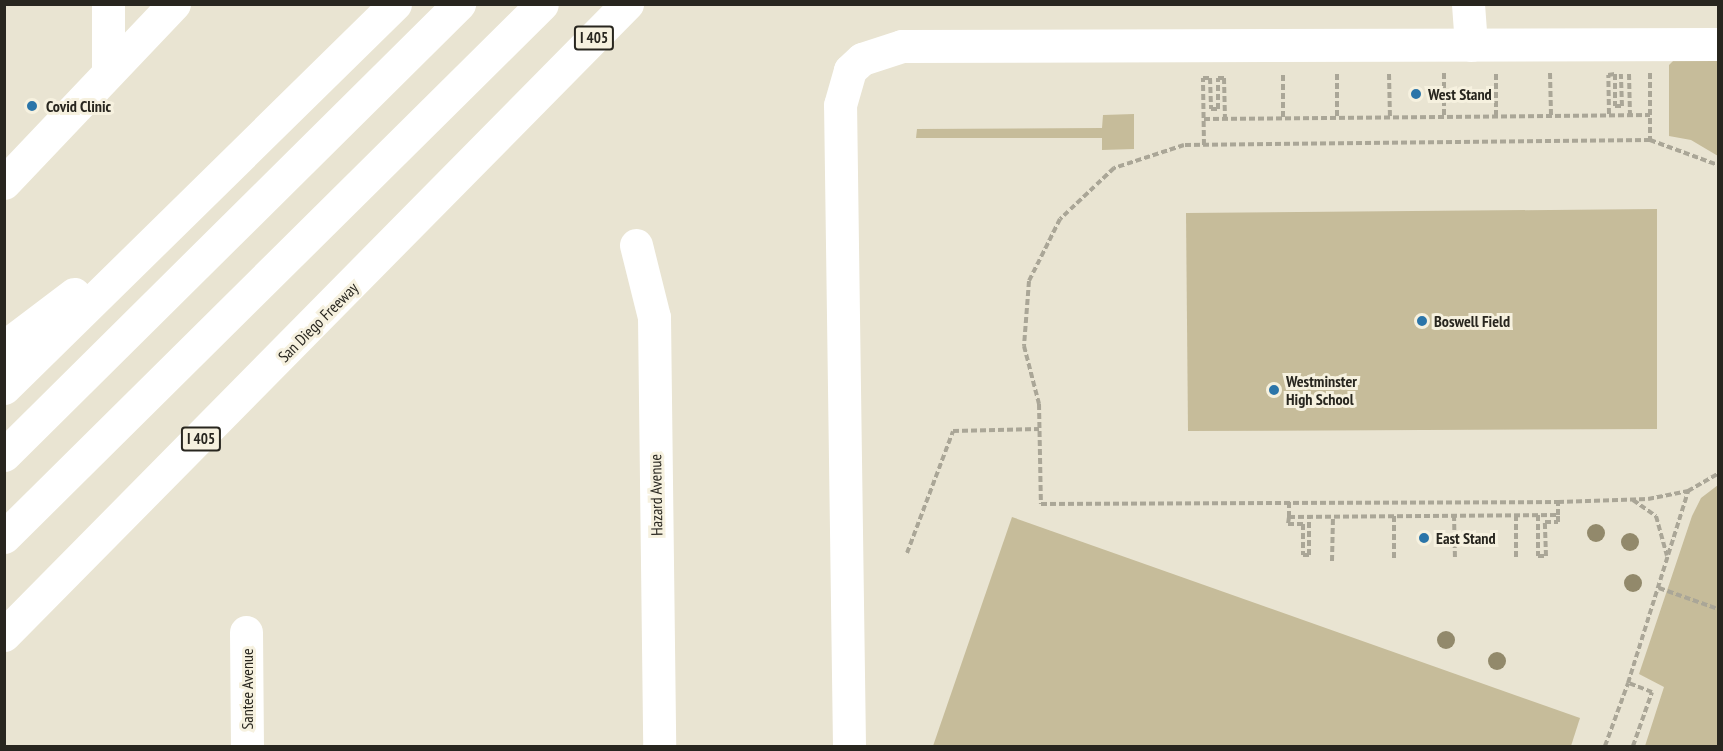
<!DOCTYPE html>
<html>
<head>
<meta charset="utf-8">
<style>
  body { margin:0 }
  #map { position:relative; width:1723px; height:751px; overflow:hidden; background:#e9e4d2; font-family:"PT Sans Narrow",sans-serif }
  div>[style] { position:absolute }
  .green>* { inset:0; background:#c6bc9a }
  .path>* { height:4px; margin-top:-2px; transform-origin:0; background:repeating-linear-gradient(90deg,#aaa697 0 6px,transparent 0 9px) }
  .minor>* { height:33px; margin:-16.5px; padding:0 16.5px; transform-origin:16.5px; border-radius:16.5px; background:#fff }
  .highway>* { height:33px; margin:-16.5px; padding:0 16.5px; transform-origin:16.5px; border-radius:16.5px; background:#fff }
  .trees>* { width:18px; height:18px; margin:-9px; border-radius:50%; background:#92896b }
  .dots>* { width:16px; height:16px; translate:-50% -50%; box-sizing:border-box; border:3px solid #f6f1df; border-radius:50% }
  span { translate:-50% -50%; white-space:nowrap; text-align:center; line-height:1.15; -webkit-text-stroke:6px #f6f1df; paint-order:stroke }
  .shield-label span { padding:2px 4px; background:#f6f1df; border:2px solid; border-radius:4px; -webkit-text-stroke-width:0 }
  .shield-label { font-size:15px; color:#28261f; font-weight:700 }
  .poi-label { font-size:16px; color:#28261f; font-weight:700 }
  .left { translate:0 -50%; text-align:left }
  .street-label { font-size:16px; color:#28261f }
  .frame { position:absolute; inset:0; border:6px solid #28261f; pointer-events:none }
</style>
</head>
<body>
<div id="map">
  <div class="green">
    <i style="clip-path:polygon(1681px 53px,1718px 54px,1718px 156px,1691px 140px,1669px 136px,1669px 65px)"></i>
    <i style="clip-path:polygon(1134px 114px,1134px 149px,1102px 150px,1102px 138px,916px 138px,917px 129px,1102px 128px,1103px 115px)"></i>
    <i style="clip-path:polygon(1657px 209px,1657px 429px,1188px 431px,1186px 213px)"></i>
    <i style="clip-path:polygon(1718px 485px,1718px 746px,1645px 746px,1664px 687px,1639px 674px,1692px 516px,1701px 498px)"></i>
    <i style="clip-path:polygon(1012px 517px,1580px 718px,1571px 746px,933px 746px)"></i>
  </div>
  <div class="path">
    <i style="left:1444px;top:73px;width:43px;rotate:90deg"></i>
    <i style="left:1550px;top:73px;width:42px;rotate:88.6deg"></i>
    <i style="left:1650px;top:73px;width:67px;rotate:90deg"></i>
    <i style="left:1650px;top:140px;width:72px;rotate:20.2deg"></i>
    <i style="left:1337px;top:74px;width:44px;rotate:90deg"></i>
    <i style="left:1389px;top:74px;width:43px;rotate:88.7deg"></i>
    <i style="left:1629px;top:74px;width:40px;rotate:88.6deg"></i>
    <i style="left:1283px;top:75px;width:43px;rotate:90deg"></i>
    <i style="left:1609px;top:114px;width:39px;rotate:-91deg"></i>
    <i style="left:1608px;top:75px;width:7px;rotate:-8deg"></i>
    <i style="left:1615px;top:74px;width:32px;rotate:90deg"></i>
    <i style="left:1615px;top:106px;width:7px"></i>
    <i style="left:1622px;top:106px;width:32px;rotate:-92deg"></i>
    <i style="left:1496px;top:116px;width:42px;rotate:-90deg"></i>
    <i style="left:1204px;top:119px;width:446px;rotate:-0.5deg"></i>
    <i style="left:1650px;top:140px;width:466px;rotate:179.4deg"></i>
    <i style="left:1184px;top:145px;width:74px;rotate:161.8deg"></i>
    <i style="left:1114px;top:168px;width:74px;rotate:136.6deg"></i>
    <i style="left:1060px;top:219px;width:69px;rotate:116.6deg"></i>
    <i style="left:1029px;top:281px;width:65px;rotate:94.4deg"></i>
    <i style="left:1024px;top:346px;width:60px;rotate:75.5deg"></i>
    <i style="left:1039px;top:404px;width:100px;rotate:88.9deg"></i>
    <i style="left:1041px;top:504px;width:517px;rotate:-0.22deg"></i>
    <i style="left:1558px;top:502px;width:90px;rotate:-1.9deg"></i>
    <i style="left:1648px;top:499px;width:41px;rotate:-11.3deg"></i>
    <i style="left:1204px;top:145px;width:67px;rotate:-90.9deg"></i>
    <i style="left:1203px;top:78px;width:7px"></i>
    <i style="left:1210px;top:78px;width:31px;rotate:88deg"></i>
    <i style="left:1211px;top:109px;width:7px"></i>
    <i style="left:1218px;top:109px;width:31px;rotate:-90deg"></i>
    <i style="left:1218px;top:78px;width:6px"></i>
    <i style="left:1224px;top:78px;width:40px;rotate:88.6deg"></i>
    <i style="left:1633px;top:500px;width:28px;rotate:35deg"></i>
    <i style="left:1656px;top:516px;width:41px;rotate:74.6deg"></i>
    <i style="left:1289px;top:502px;width:15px;rotate:90deg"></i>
    <i style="left:1289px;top:517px;width:269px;rotate:-0.4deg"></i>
    <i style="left:1558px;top:515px;width:13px;rotate:-90deg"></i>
    <i style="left:1454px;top:515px;width:45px;rotate:88.7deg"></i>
    <i style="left:1516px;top:515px;width:45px;rotate:90deg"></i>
    <i style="left:1538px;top:515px;width:41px;rotate:90deg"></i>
    <i style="left:1538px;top:556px;width:8px"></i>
    <i style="left:1546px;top:556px;width:34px;rotate:-92deg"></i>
    <i style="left:1545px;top:522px;width:13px"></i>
    <i style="left:1558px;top:522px;width:7px;rotate:-90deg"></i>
    <i style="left:1394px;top:516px;width:45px;rotate:90deg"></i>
    <i style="left:1289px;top:517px;width:7px;rotate:98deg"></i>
    <i style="left:1288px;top:524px;width:15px"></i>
    <i style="left:1303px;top:524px;width:31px;rotate:90deg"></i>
    <i style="left:1303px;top:555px;width:6px"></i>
    <i style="left:1309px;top:555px;width:38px;rotate:-90deg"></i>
    <i style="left:907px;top:553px;width:130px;rotate:-69.3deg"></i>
    <i style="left:953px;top:431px;width:86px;rotate:-1.3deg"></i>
    <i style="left:1332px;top:561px;width:44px;rotate:-88.7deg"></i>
    <i style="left:1659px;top:588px;width:63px;rotate:19.6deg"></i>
    <i style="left:1605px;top:746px;width:67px;rotate:-69.9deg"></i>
    <i style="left:1633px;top:746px;width:57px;rotate:-70.6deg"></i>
    <i style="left:1652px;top:692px;width:26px;rotate:-159deg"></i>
    <i style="left:1628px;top:683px;width:201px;rotate:-72.6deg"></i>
    <i style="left:1688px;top:491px;width:34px;rotate:-30deg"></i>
  </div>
  <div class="minor">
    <i style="left:108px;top:4px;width:67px;rotate:90deg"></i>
    <i style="left:1468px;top:4px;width:41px;rotate:85.8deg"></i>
    <i style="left:4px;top:183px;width:247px;rotate:-46.5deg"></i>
    <i style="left:636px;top:245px;width:74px;rotate:76deg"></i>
    <i style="left:654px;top:317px;width:429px;rotate:89.3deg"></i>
    <i style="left:246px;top:632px;width:114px;rotate:89.5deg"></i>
    <i style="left:849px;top:746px;width:641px;rotate:-90.8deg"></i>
    <i style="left:840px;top:105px;width:36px;rotate:-74deg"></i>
    <i style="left:850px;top:70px;width:16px;rotate:-43deg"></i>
    <i style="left:862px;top:59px;width:42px;rotate:-18deg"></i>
    <i style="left:902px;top:46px;width:816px;rotate:-0.14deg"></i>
  </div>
  <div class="highway">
    <i style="left:4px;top:347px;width:88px;rotate:-37.1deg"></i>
    <i style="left:4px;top:388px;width:548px;rotate:-44.48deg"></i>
    <i style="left:4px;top:455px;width:641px;rotate:-44.75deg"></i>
    <i style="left:4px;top:537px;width:757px;rotate:-44.73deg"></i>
    <i style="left:4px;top:635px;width:887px;rotate:-45.37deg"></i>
  </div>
  <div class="trees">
    <i style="left:1596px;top:533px"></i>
    <i style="left:1630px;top:542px"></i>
    <i style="left:1633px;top:583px"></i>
    <i style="left:1446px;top:640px"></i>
    <i style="left:1497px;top:661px"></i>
  </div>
  <div class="dots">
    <i style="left:1416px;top:94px;background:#2b75a9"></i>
    <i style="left:32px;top:106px;background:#2b75a9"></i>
    <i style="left:1422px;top:321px;background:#2b75a9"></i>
    <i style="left:1274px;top:390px;background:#2b75a9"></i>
    <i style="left:1424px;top:538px;background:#2b75a9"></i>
  </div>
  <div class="shield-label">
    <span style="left:594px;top:38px">I 405</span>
    <span style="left:201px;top:439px">I 405</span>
  </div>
  <div class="poi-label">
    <span class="left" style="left:1428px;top:94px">West Stand</span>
    <span class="left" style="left:46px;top:106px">Covid Clinic</span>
    <span class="left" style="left:1434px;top:321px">Boswell Field</span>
    <span class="left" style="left:1286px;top:390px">Westminster<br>High School</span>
    <span class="left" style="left:1436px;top:538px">East Stand</span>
  </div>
  <div class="street-label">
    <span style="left:318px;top:322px;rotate:-45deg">San Diego Freeway</span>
    <span style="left:656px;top:495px;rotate:-91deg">Hazard Avenue</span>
    <span style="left:247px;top:689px;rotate:-90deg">Santee Avenue</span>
  </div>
  <div class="frame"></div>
</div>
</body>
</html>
